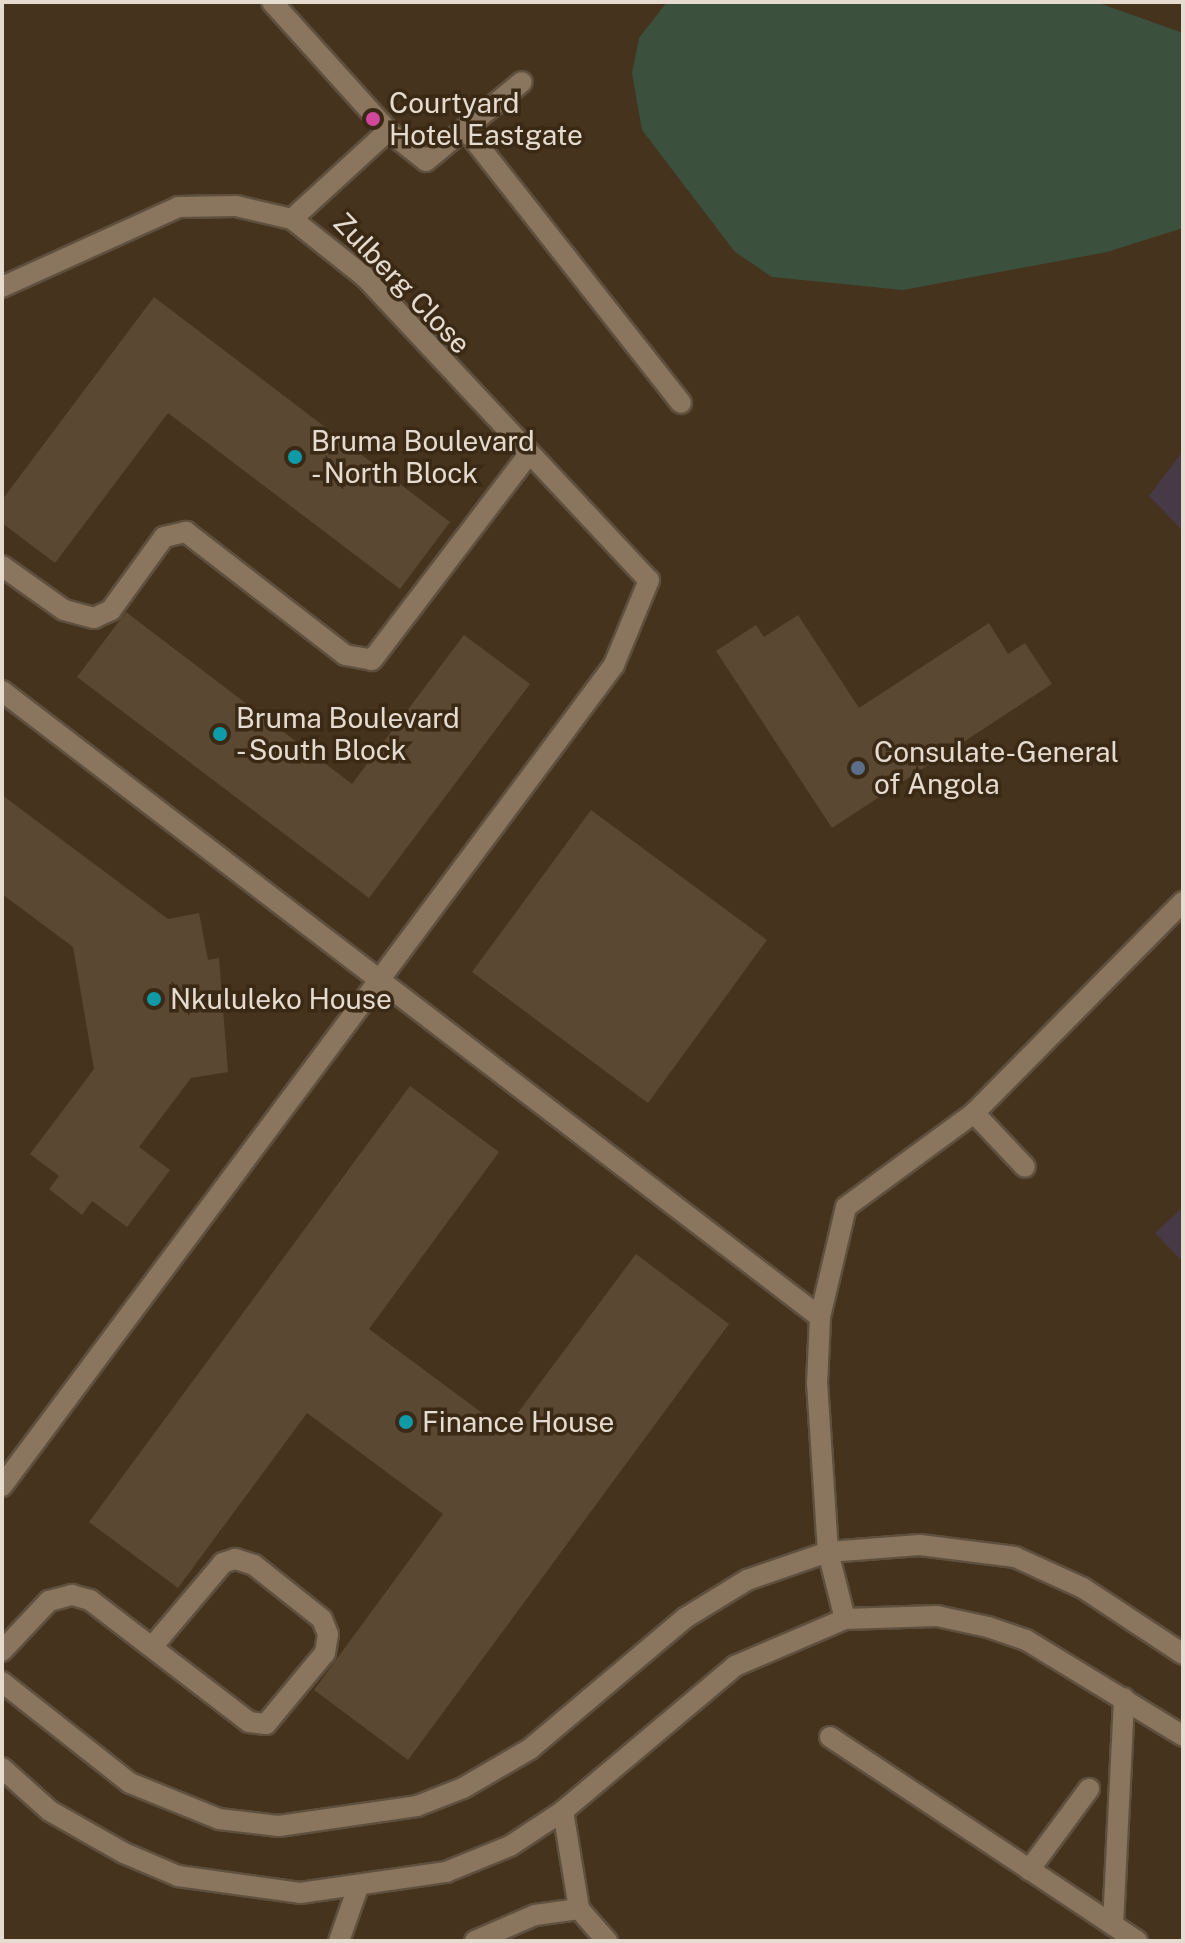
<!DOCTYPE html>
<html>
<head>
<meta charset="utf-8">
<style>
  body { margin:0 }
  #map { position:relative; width:1185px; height:1943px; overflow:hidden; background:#45331e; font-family:"Public Sans",sans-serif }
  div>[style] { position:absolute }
  .commercial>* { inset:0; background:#483946 }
  .green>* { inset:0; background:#3b513d }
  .building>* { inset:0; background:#5b4833 }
  .roads { filter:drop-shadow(2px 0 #5f503e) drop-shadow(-2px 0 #5f503e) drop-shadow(0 2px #5f503e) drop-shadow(0 -2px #5f503e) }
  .minor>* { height:20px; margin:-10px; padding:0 10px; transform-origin:10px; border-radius:10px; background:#8a755f }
  .dots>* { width:22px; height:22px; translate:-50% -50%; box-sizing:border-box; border:4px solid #3a2915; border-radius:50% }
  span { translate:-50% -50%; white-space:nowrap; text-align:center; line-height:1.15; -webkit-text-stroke:7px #3a2915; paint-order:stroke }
  .poi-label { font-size:28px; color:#e6dbcf }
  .left { translate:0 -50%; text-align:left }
  .street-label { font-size:28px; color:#e6dbcf }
  .frame { position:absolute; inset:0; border:4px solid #e6dbcf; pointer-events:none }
</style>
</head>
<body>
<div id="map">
  <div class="commercial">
    <i style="clip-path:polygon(1183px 451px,1183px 531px,1149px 496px)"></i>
    <i style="clip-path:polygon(1183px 1207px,1183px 1262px,1155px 1233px)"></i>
  </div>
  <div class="green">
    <i style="clip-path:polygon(667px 2px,1096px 2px,1183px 33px,1183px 228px,1107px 252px,903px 290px,772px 277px,735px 252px,642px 130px,632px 73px,639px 38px)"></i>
  </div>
  <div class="building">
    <i style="clip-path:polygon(154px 297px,450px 522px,400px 589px,168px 413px,55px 563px,2px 523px,2px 500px)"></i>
    <i style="clip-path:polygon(126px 612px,352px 784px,464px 635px,530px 684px,369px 898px,77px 677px)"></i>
    <i style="clip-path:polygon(798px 615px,859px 708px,989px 623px,1008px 654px,1025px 643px,1052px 684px,832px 828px,716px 651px,756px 625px,764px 637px)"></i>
    <i style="clip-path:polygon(2px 795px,168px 919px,199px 913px,208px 960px,219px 958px,228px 1072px,191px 1078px,139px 1147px,170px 1170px,127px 1227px,92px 1201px,82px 1215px,49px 1189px,59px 1176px,30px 1154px,94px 1069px,73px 947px,2px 894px)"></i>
    <i style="clip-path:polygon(591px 810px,767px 940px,648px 1103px,472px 972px)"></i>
    <i style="clip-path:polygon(410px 1086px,499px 1152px,369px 1329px,505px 1430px,636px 1254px,729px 1324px,408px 1760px,314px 1690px,443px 1514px,307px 1413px,178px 1588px,89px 1522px)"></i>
  </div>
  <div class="roads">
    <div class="minor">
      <i style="left:272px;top:2px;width:173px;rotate:48deg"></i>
      <i style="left:388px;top:131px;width:130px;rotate:137.5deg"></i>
      <i style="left:388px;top:131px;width:48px;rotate:38.3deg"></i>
      <i style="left:426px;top:161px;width:124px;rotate:-39.5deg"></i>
      <i style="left:467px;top:131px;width:346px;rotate:51.8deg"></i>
      <i style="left:2px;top:287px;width:193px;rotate:-24.4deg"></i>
      <i style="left:178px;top:207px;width:58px;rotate:-1deg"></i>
      <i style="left:236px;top:206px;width:57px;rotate:13.1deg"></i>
      <i style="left:292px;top:219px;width:93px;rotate:38.5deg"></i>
      <i style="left:365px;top:277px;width:415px;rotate:46.9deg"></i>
      <i style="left:649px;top:580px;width:92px;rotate:112.4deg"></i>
      <i style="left:614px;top:665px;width:1024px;rotate:126.7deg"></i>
      <i style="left:2px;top:566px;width:76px;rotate:35.4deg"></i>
      <i style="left:64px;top:610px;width:31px;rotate:15deg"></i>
      <i style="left:94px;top:618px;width:19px;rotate:-25deg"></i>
      <i style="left:111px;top:610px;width:90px;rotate:-54deg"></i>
      <i style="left:164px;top:537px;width:23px;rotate:-13deg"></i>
      <i style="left:186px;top:532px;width:201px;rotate:37.7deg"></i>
      <i style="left:345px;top:655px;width:27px;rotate:10deg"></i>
      <i style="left:372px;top:660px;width:259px;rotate:-52.7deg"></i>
      <i style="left:2px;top:691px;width:1030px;rotate:37.43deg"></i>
      <i style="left:974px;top:1113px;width:74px;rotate:46.6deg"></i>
      <i style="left:845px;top:1619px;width:69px;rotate:-104.2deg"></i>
      <i style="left:828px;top:1552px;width:168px;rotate:-93.7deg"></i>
      <i style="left:817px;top:1384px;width:67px;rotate:-87.4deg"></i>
      <i style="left:820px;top:1317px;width:113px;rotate:-76.7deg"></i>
      <i style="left:846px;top:1207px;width:159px;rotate:-36.3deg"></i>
      <i style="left:974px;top:1113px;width:297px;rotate:-45.3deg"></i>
      <i style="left:2px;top:1651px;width:69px;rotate:-46.8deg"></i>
      <i style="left:49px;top:1601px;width:24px;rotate:-15deg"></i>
      <i style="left:72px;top:1595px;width:19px;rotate:16deg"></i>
      <i style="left:90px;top:1600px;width:200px;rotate:37.5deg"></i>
      <i style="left:249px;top:1722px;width:17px;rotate:7deg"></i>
      <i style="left:266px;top:1724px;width:92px;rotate:-50.3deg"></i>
      <i style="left:325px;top:1653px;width:19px;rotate:-81deg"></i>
      <i style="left:328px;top:1634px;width:16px;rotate:-112deg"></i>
      <i style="left:322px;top:1619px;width:87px;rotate:-141.5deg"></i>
      <i style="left:254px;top:1565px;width:20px;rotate:-162deg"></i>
      <i style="left:235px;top:1559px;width:13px;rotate:162deg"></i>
      <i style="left:223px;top:1563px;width:110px;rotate:130.2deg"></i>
      <i style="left:2px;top:1682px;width:163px;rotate:38.3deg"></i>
      <i style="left:130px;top:1783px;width:96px;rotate:22deg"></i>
      <i style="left:219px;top:1819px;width:60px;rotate:6.7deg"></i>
      <i style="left:279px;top:1826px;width:139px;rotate:-8.2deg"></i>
      <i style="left:417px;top:1806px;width:49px;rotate:-21.4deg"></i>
      <i style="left:463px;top:1788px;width:78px;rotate:-30.2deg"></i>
      <i style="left:530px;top:1749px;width:203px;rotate:-40.2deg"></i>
      <i style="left:685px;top:1618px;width:73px;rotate:-31.5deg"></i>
      <i style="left:747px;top:1580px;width:86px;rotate:-19.1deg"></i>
      <i style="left:828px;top:1552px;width:92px;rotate:-4.4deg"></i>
      <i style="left:920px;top:1545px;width:96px;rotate:7.2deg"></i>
      <i style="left:1015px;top:1557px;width:75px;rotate:24.5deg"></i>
      <i style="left:1083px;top:1588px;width:120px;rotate:33.4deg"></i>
      <i style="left:830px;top:1737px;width:369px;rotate:33.6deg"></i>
      <i style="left:2px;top:1768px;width:64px;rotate:41.9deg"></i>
      <i style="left:50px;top:1811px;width:85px;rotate:29.6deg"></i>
      <i style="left:124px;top:1853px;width:59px;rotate:23.1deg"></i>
      <i style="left:178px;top:1876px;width:123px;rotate:7.9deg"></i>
      <i style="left:300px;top:1893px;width:148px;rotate:-8.2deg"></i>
      <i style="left:446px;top:1872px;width:69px;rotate:-22.1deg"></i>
      <i style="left:510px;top:1846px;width:64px;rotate:-33.4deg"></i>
      <i style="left:563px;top:1811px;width:225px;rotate:-40.1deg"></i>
      <i style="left:735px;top:1666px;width:120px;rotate:-23.1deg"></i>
      <i style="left:845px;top:1619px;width:92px;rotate:-1.9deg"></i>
      <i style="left:937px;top:1616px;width:52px;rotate:12.2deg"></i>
      <i style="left:988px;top:1627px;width:40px;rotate:18.9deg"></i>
      <i style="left:1026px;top:1640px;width:184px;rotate:31.4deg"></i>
      <i style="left:563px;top:1811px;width:99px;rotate:80.7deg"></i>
      <i style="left:579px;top:1909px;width:43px;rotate:48.8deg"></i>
      <i style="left:1029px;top:1870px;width:101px;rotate:-53.5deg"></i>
      <i style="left:1113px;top:1925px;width:227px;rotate:-87.2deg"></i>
      <i style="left:339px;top:1941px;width:54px;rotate:-70.6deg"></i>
      <i style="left:475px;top:1941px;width:65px;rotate:-23.4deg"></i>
      <i style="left:535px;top:1915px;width:44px;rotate:-7.8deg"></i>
    </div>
  </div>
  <div class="dots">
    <i style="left:373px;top:119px;background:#d1479c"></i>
    <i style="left:295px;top:457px;background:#0f9aa8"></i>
    <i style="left:220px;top:734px;background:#0f9aa8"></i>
    <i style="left:858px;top:768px;background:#5c6f8a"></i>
    <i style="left:154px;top:999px;background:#0f9aa8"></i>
    <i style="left:406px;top:1422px;background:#0f9aa8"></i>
  </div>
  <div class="poi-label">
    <span class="left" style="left:389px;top:119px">Courtyard<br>Hotel Eastgate</span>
    <span class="left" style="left:311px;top:457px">Bruma Boulevard<br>- North Block</span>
    <span class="left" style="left:236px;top:734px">Bruma Boulevard<br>- South Block</span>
    <span class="left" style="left:874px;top:768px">Consulate-General<br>of Angola</span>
    <span class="left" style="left:170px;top:999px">Nkululeko House</span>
    <span class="left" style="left:422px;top:1422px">Finance House</span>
  </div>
  <div class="street-label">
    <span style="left:402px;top:283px;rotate:46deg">Zulberg Close</span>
  </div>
  <div class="frame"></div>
</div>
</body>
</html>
